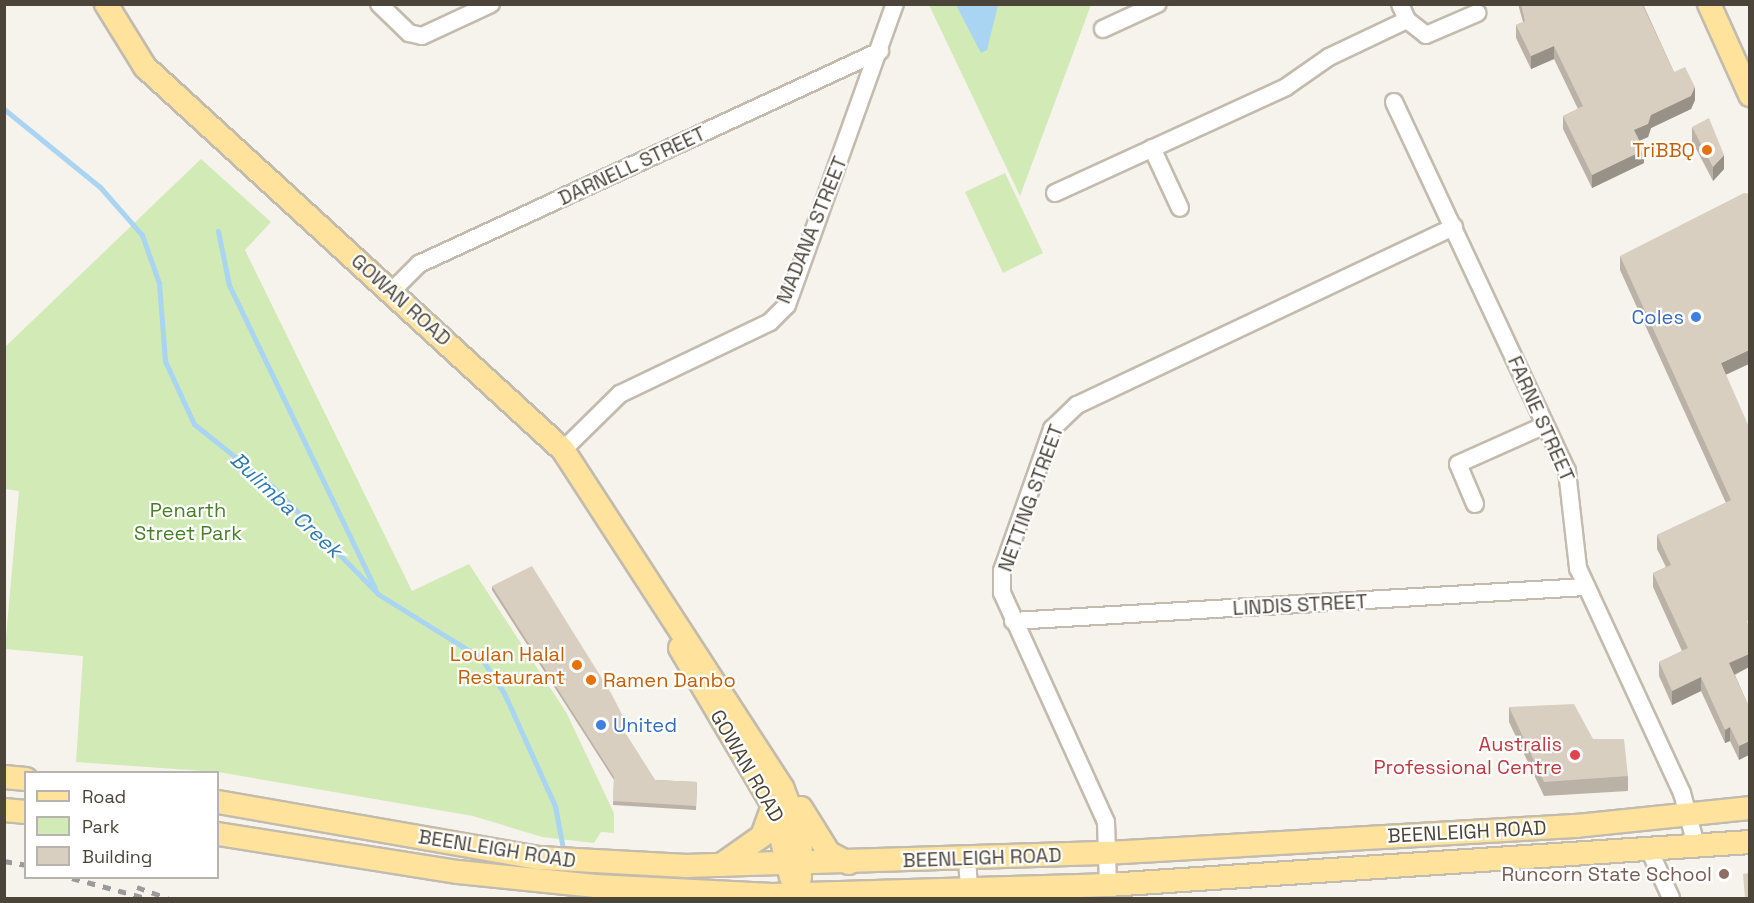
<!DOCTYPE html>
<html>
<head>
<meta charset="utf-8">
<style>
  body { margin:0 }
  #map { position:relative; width:1754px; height:903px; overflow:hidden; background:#f6f3ec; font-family:"Space Grotesk",sans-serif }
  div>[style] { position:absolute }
  .green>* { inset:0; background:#d2eab5 }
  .water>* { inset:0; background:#a9d4f2 }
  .stream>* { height:5px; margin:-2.5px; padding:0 2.5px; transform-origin:2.5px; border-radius:2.5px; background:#a9d4f2 }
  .roads { filter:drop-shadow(2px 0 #c2bbae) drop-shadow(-2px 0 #c2bbae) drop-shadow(0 2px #c2bbae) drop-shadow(0 -2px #c2bbae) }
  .minor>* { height:16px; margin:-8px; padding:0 8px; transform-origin:8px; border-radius:8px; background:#fff }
  .major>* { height:22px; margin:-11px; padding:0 11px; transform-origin:11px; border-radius:11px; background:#ffe39c }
  .rail>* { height:4.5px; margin-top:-2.25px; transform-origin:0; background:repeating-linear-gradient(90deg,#9a9a9a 0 8px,transparent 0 16px) }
  .wall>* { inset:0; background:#bab2a6 }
  .shaded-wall>* { inset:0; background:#979187 }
  .building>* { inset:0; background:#d8cfc1 }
  .dots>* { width:16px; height:16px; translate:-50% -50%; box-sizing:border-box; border:3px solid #fff; border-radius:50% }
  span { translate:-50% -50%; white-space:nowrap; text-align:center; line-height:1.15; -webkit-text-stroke:4.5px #fff; paint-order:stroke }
  .food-label { font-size:20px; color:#c56008 }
  .right { translate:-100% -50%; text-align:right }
  .left { translate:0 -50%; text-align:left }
  .street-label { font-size:20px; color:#4b4439 }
  .shop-label { font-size:20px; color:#366cbe }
  .park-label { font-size:20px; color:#4a7f2a }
  .health-label { font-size:20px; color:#be3a42 }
  .education-label { font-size:20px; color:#785e54 }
  .water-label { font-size:21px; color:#2e7ab2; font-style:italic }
  .frame { position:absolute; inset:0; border:6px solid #4b4439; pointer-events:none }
  .legend { position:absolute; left:24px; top:771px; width:195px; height:108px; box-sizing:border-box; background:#fff; border:2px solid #b7b4b0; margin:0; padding:8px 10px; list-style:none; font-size:18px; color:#4b4439 }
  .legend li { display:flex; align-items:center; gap:12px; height:30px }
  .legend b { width:30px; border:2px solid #b7b4b0 }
</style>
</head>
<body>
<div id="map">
  <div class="green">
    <i style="clip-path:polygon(929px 5px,1091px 5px,1020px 196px)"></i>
    <i style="clip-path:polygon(201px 159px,271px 222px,245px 250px,412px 591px,469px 564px,566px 712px,614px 813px,614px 833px,601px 832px,594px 843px,542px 837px,473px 816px,218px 772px,76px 762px,83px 656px,5px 649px,19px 491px,5px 489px,5px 347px)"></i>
    <i style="clip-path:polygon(1005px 173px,1043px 253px,1003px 273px,965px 192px)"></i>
  </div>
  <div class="water">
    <i style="clip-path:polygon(956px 5px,998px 5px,987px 50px,981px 53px)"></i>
  </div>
  <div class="stream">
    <i style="left:4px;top:109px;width:124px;rotate:39.1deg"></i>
    <i style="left:100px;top:187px;width:64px;rotate:48.8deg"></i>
    <i style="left:142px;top:235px;width:51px;rotate:70.5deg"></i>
    <i style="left:159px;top:283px;width:78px;rotate:85.6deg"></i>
    <i style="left:165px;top:361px;width:69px;rotate:65.3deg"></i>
    <i style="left:194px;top:424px;width:101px;rotate:38.6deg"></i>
    <i style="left:273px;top:487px;width:150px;rotate:45.5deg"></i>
    <i style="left:378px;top:594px;width:121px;rotate:31.9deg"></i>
    <i style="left:481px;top:658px;width:42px;rotate:56.7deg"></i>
    <i style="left:504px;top:693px;width:124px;rotate:65.7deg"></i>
    <i style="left:555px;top:806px;width:49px;rotate:79.4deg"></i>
    <i style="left:218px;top:231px;width:55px;rotate:78.5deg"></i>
    <i style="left:229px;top:285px;width:336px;rotate:64.3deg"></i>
    <i style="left:568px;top:888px;width:10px;rotate:84deg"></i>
  </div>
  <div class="roads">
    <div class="minor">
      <i style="left:379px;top:4px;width:42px;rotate:44deg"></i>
      <i style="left:409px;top:33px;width:13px;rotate:13deg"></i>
      <i style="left:422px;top:36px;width:76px;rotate:-24.9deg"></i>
      <i style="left:1400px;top:4px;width:17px;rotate:66deg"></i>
      <i style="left:1407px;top:20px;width:24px;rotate:38deg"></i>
      <i style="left:1426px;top:35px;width:56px;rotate:-23.3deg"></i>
      <i style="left:1103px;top:29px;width:60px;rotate:-24.8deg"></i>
      <i style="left:1394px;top:102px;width:408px;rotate:64.9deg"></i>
      <i style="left:1567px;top:471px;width:98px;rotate:83.5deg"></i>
      <i style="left:1578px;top:568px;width:248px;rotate:65.2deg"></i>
      <i style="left:1682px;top:793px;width:54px;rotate:74.9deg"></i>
      <i style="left:1152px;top:148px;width:66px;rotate:65deg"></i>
      <i style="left:1055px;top:193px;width:254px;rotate:-24.6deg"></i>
      <i style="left:1286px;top:87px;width:52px;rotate:-34.9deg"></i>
      <i style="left:1329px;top:57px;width:86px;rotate:-25.4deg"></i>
      <i style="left:391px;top:292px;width:40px;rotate:-45deg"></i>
      <i style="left:419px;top:264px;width:508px;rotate:-24.8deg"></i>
      <i style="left:563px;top:450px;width:80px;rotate:-44.5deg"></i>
      <i style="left:620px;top:394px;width:166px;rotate:-25.6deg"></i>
      <i style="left:770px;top:322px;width:24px;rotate:-45deg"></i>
      <i style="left:787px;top:305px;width:320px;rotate:-70.3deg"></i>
      <i style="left:1475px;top:504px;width:43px;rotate:-113deg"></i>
      <i style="left:1458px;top:464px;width:95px;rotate:-24.1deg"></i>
      <i style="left:1013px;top:621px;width:574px;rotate:-3.4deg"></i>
      <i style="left:1648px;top:847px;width:56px;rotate:65.7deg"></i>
      <i style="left:967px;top:859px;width:39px;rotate:86deg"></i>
      <i style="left:1108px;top:885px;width:63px;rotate:-91.8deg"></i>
      <i style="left:1106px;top:822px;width:252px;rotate:-114.4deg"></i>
      <i style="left:1002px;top:593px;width:22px;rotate:-90deg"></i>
      <i style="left:1002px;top:571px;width:151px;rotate:-70.6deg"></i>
      <i style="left:1052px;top:429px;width:35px;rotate:-44deg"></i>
      <i style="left:1077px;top:405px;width:417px;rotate:-25.3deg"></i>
    </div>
    <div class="major">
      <i style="left:106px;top:4px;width:74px;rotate:58.2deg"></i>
      <i style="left:145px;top:67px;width:567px;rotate:42.5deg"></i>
      <i style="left:563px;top:450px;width:402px;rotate:57deg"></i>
      <i style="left:782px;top:787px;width:53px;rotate:68.8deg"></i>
      <i style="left:801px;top:836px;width:42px;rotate:91.4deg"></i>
      <i style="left:1709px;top:4px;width:100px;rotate:65.7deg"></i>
      <i style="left:680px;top:648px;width:182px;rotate:59.4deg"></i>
      <i style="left:773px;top:805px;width:74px;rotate:76deg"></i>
      <i style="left:4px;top:777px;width:22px;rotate:5deg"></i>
      <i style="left:218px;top:802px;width:326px;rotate:9.9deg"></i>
      <i style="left:539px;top:858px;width:148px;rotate:3.1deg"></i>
      <i style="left:687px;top:866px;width:420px;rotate:-1.8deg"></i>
      <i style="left:1107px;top:853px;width:470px;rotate:-3.3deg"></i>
      <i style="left:1576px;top:826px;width:175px;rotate:-5.9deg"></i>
      <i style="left:801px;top:808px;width:53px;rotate:58.1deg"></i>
      <i style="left:829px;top:853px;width:22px;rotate:27deg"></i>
      <i style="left:4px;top:810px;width:22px;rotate:5deg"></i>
      <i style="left:218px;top:834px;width:243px;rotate:9deg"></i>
      <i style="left:458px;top:872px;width:138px;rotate:5.8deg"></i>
      <i style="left:595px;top:886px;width:177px;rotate:2.9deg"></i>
      <i style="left:772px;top:895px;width:336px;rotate:-1.7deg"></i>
      <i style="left:1108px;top:885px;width:643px;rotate:-3.83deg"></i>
      <i style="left:721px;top:865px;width:50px;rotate:-35.3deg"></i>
      <i style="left:762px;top:836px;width:33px;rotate:-70deg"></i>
    </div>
  </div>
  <div class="rail">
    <i style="left:4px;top:861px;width:22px;rotate:10deg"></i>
    <i style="left:72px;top:878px;width:77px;rotate:15.1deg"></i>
    <i style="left:137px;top:887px;width:33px;rotate:20deg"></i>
  </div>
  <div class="wall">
    <i style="clip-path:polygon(1518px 4px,1643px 4px,1674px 72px,1695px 100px,1691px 109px,1651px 128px,1648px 137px,1639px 141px,1644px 163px,1592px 188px,1563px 129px,1563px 116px,1578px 109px,1554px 59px,1531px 69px,1516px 38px,1516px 25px,1523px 22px)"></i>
    <i style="clip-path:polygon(1692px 127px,1724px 169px,1713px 181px,1692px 141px)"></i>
    <i style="clip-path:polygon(1620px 256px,1726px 375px,1749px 667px,1735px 675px,1749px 707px,1739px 760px,1730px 741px,1725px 743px,1701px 691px,1672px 705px,1659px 676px,1659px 662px,1682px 651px,1653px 587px,1653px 573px,1666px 567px,1657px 549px,1657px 535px,1726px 503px,1620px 270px)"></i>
    <i style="clip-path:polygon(492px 586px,628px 729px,624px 732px,655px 780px,697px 782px,696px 810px,613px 805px,614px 780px,492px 590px)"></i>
    <i style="clip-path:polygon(1509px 707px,1593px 739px,1628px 776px,1628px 791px,1544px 796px,1509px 722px)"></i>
  </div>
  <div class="shaded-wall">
    <i style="clip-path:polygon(1554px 46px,1554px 59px,1531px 69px,1531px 56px)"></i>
    <i style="clip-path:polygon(1695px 87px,1695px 100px,1691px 109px,1651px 128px,1648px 137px,1634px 143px,1634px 130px,1651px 115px)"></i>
    <i style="clip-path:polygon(1644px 150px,1644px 163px,1592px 188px,1592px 175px)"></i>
    <i style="clip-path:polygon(1724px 155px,1724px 169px,1713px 181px,1713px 167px)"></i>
    <i style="clip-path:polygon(1749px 350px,1749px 364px,1721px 377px,1721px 363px)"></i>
    <i style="clip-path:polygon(1749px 654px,1749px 667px,1729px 677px,1729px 663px)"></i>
    <i style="clip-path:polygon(1701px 677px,1701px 691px,1672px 705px,1672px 691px)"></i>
    <i style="clip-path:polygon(628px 726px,628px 729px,623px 733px,623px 729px)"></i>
    <i style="clip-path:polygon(1730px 727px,1730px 741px,1725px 743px,1725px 730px)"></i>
    <i style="clip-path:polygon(1749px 741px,1749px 755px,1739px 760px,1739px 746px)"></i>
  </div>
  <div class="building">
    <i style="clip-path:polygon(1521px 4px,1642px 4px,1674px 72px,1685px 67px,1695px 87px,1691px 96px,1651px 115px,1648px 124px,1634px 130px,1644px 150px,1592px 175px,1563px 116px,1583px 106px,1554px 46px,1531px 56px,1516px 25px,1525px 21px)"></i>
    <i style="clip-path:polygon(1709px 118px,1724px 155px,1713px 167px,1692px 127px)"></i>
    <i style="clip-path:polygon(1744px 193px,1749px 194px,1749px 350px,1721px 363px,1749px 427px,1749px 620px,1747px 621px,1749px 627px,1749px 654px,1729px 663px,1749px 707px,1749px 741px,1739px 746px,1730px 727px,1725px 730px,1701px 677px,1672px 691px,1659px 662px,1688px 648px,1653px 573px,1671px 565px,1657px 535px,1731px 500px,1620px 256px)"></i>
    <i style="clip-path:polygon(532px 566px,611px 693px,628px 726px,623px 729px,655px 780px,697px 782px,696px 806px,613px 801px,614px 777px,492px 586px)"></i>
    <i style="clip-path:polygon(1574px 704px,1593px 739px,1624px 739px,1628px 776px,1544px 782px,1509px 707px)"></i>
    <i style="clip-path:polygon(1749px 873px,1749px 898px,1745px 898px,1743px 874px)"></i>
  </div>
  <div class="dots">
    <i style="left:1707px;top:150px;background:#e8710a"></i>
    <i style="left:1696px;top:317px;background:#3f7fe0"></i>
    <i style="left:577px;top:665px;background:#e8710a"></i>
    <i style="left:591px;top:680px;background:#e8710a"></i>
    <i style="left:601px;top:725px;background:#3f7fe0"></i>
    <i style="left:1575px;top:755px;background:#e0444e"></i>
    <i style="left:1724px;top:874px;background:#8d6e63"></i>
  </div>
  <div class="food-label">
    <span class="right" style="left:1695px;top:150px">TriBBQ</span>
    <span class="right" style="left:565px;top:666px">Loulan Halal<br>Restaurant</span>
    <span class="left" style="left:603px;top:680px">Ramen Danbo</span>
  </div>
  <div class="street-label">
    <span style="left:632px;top:166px;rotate:-25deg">DARNELL STREET</span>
    <span style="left:812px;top:230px;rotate:-68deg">MADANA STREET</span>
    <span style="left:401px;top:300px;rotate:42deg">GOWAN ROAD</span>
    <span style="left:1541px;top:419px;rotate:66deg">FARNE STREET</span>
    <span style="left:1031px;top:498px;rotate:-70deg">NETTING STREET</span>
    <span style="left:1300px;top:605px;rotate:-3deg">LINDIS STREET</span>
    <span style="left:747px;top:766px;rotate:60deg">GOWAN ROAD</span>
    <span style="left:1467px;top:832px;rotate:-3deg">BEENLEIGH ROAD</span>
    <span style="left:497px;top:849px;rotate:9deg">BEENLEIGH ROAD</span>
    <span style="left:982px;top:858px;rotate:-2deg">BEENLEIGH ROAD</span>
  </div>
  <div class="shop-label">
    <span class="right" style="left:1684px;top:317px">Coles</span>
    <span class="left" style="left:613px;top:725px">United</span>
  </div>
  <div class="park-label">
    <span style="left:188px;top:522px">Penarth<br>Street Park</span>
  </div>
  <div class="health-label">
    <span class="right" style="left:1562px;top:756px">Australis<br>Professional Centre</span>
  </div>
  <div class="education-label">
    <span class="right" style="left:1712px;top:874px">Runcorn State School</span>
  </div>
  <div class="water-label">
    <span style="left:286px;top:505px;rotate:43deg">Bulimba Creek</span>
  </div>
  <div class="frame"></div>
  <ul class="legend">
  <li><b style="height:8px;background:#ffe39c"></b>Road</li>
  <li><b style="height:16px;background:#d2eab5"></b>Park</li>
  <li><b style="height:16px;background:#d8cfc1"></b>Building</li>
  </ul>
</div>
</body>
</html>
